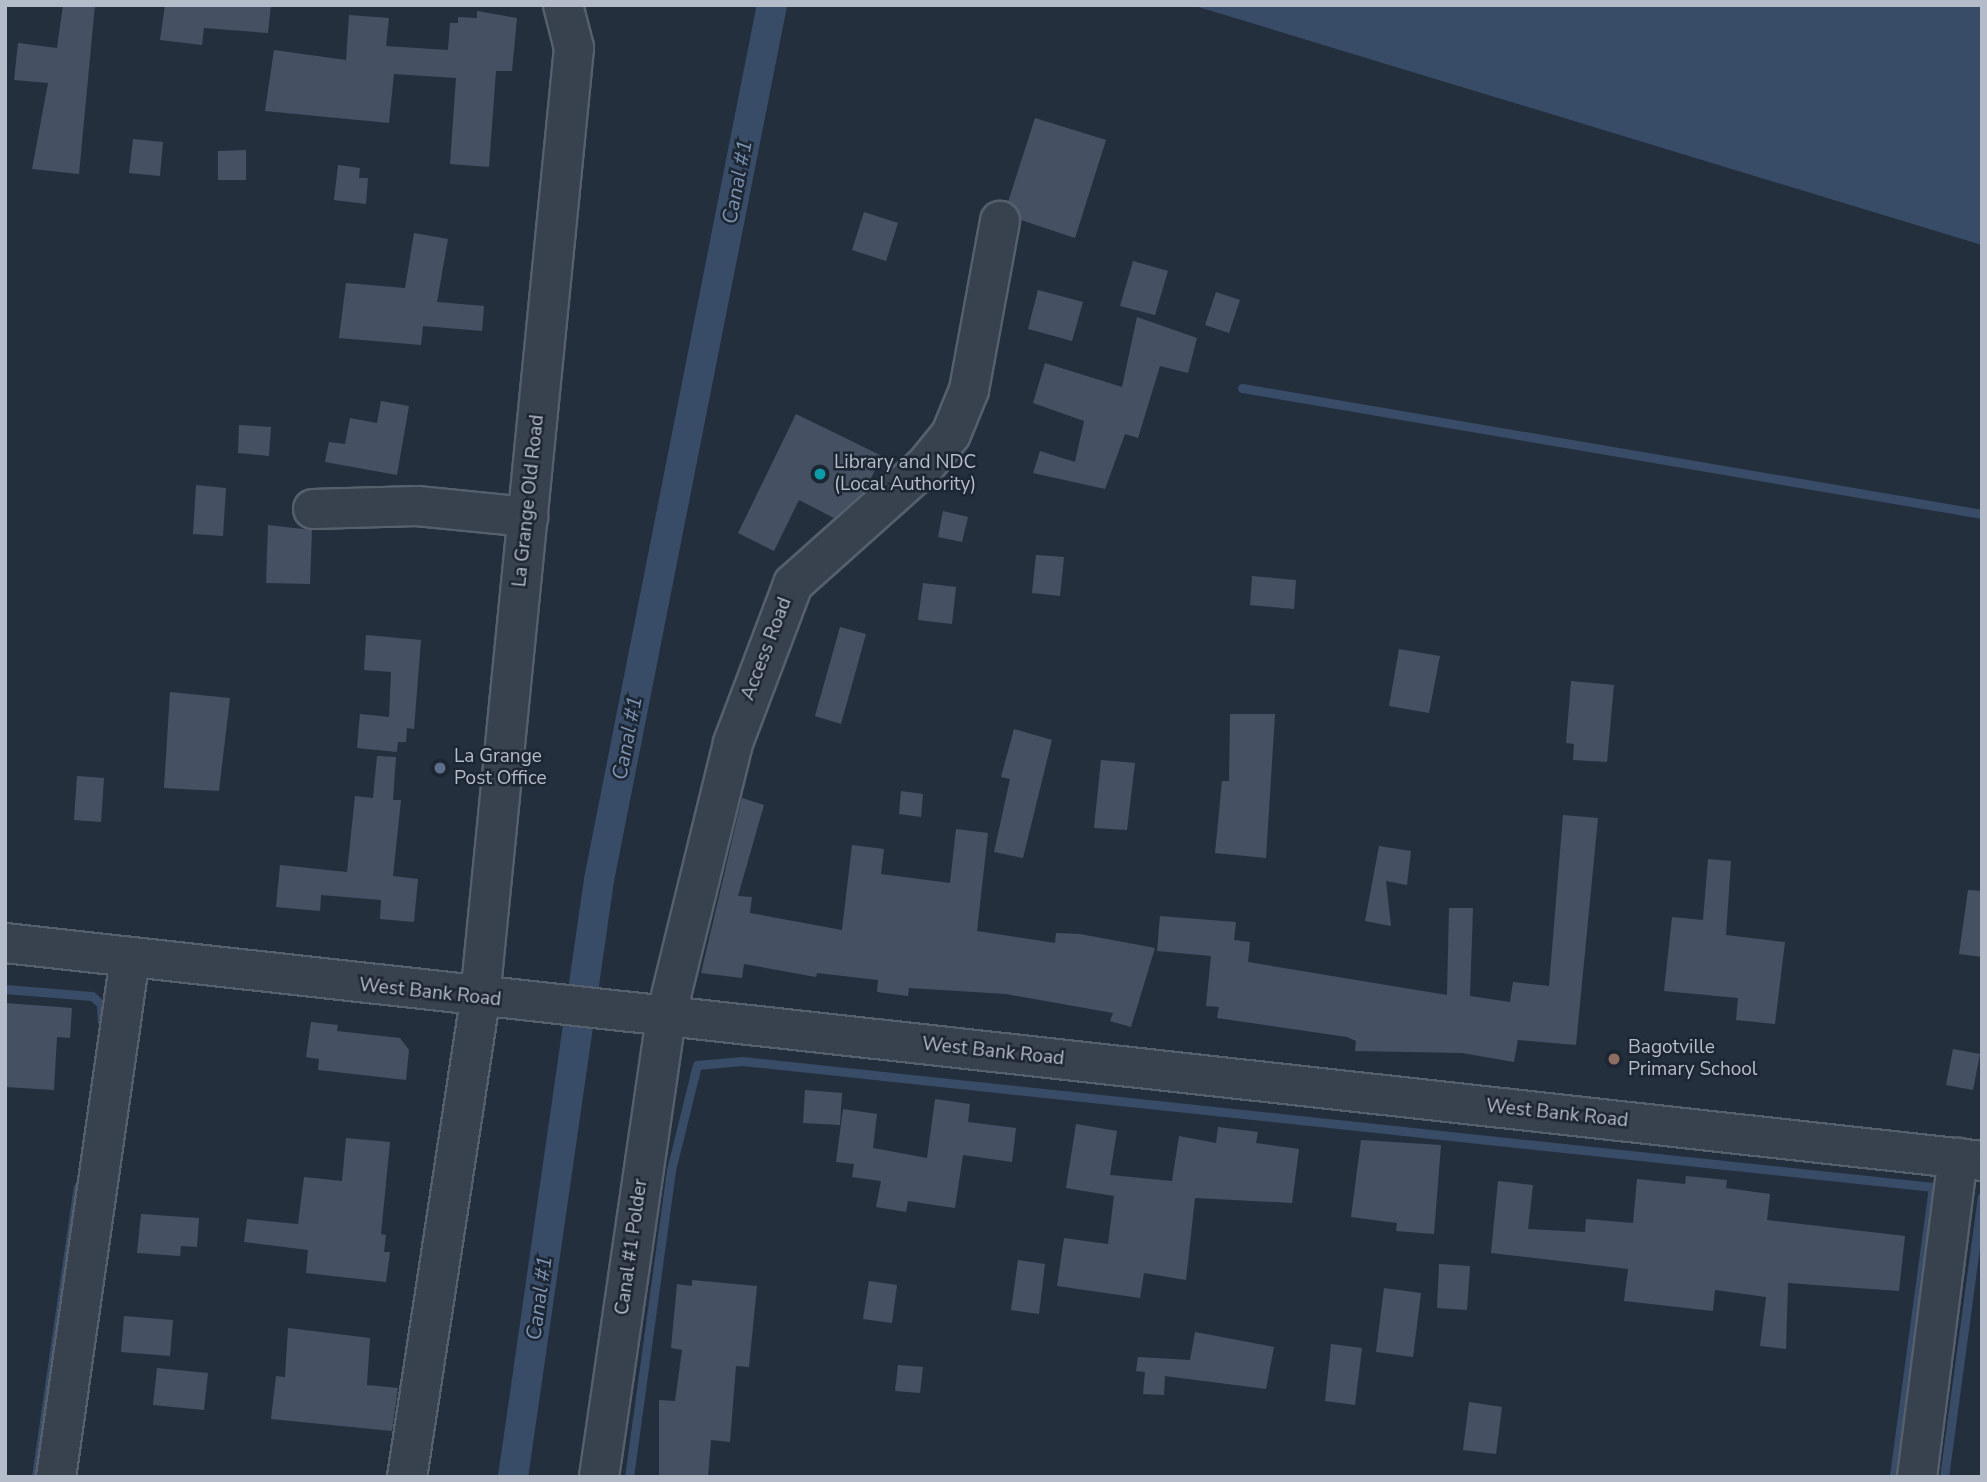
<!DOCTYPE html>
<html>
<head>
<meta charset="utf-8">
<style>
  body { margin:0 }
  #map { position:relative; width:1987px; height:1482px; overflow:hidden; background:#242f3e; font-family:"Nunito Sans",sans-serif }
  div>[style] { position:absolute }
  .water>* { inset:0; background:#394c67 }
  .stream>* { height:9px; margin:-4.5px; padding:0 4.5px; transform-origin:4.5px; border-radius:4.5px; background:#394c67 }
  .canal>* { height:30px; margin:-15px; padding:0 15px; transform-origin:15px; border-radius:15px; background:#394c67 }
  .building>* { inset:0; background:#455162 }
  .roads { filter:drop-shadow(2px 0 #565f6c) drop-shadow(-2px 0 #565f6c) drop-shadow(0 2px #565f6c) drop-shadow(0 -2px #565f6c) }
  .minor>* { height:38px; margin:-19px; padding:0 19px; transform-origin:19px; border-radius:19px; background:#38414e }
  .dots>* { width:19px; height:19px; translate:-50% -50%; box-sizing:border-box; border:4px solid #1d2633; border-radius:50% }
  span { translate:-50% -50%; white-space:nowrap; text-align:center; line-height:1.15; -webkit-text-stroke:5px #1d2633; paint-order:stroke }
  .poi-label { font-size:19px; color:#b4bcc9 }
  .left { translate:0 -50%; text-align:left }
  .street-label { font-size:19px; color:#b4bcc9 }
  .water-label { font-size:21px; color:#7c92b1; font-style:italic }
  .frame { position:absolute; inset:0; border:7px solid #b4bcc9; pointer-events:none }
</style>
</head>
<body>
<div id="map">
  <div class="water">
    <i style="clip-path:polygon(1192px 5px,1982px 5px,1982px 245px)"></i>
  </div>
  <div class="stream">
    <i style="left:1242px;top:388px;width:751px;rotate:9.66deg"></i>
    <i style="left:5px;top:989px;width:87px;rotate:4.6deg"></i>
    <i style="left:92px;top:996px;width:12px;rotate:42deg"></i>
    <i style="left:101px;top:1004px;width:17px;rotate:87deg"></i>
    <i style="left:36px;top:1477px;width:293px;rotate:-81.8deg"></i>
    <i style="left:629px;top:1477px;width:310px;rotate:-82.2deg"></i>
    <i style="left:671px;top:1170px;width:108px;rotate:-76.1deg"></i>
    <i style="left:697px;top:1065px;width:45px;rotate:-5.1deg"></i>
    <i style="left:742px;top:1061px;width:1198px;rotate:6.04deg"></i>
    <i style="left:1933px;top:1187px;width:293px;rotate:97.7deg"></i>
    <i style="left:1944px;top:1477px;width:283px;rotate:-82.3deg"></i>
  </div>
  <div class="canal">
    <i style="left:513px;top:1477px;width:603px;rotate:-81.8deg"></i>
    <i style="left:599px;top:880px;width:892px;rotate:-78.82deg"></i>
  </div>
  <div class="building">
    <i style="clip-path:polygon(63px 5px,95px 5px,79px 174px,32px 169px,48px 83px,14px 80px,18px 43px,57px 48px)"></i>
    <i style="clip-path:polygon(165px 5px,271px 5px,268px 33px,204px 28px,202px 45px,160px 40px)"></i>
    <i style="clip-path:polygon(477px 11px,517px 18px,512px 71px,496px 71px,489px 167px,450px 164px,456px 78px,394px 74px,389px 123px,265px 111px,274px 50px,346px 60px,349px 15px,389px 18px,386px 46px,448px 50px,450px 23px,458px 23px,458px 17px,477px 18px)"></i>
    <i style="clip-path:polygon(1035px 118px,1106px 140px,1075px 238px,1021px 220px,1008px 202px)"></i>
    <i style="clip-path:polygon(133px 139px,163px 142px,160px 176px,129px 173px)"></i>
    <i style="clip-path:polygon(246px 150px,246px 180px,218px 180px,218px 151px)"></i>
    <i style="clip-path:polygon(338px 165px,360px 168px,359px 178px,368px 178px,366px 204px,334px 200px)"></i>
    <i style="clip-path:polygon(864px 212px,898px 223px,886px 261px,852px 250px)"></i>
    <i style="clip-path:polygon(414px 233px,448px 239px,437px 302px,484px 306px,482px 331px,423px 326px,421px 345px,339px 338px,346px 283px,405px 288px)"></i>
    <i style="clip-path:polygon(1133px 261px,1168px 271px,1155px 315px,1120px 306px)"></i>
    <i style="clip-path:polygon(1038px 290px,1083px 302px,1072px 341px,1028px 329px)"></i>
    <i style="clip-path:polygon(1216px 292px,1240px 300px,1229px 333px,1205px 325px)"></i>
    <i style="clip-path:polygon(1137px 317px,1197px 338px,1188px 373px,1160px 366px,1138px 438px,1125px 434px,1105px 489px,1033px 473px,1040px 451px,1075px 462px,1084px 421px,1033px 403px,1045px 363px,1122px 387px)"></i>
    <i style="clip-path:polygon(381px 401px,409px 406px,397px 475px,325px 462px,329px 442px,345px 444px,350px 418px,377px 423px)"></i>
    <i style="clip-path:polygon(796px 414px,882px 456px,865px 490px,834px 518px,799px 500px,774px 551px,738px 533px)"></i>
    <i style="clip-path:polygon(239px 425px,271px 427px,269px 456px,238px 453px)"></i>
    <i style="clip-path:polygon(196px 485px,226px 488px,223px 536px,193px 534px)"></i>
    <i style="clip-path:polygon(943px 511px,968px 517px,962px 542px,938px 537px)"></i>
    <i style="clip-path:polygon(268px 525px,312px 530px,310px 584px,266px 583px)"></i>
    <i style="clip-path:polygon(1036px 555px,1064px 557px,1060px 596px,1032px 593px)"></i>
    <i style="clip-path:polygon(1252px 576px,1296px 580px,1294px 609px,1250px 605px)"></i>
    <i style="clip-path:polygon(923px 583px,956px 587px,952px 624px,918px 620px)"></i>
    <i style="clip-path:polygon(840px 627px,866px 634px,841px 724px,815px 716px)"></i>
    <i style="clip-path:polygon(366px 635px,421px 640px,414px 729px,407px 728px,406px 742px,398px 742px,397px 752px,357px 748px,360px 714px,389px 717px,391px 672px,364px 670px)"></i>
    <i style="clip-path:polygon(1399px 649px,1440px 656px,1429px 713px,1389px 706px)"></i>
    <i style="clip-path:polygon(1571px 681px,1614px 685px,1607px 762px,1573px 760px,1574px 744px,1566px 743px)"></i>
    <i style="clip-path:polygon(170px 692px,230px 698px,219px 791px,164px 788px)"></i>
    <i style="clip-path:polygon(1230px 714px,1275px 714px,1266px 858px,1215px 853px,1222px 781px,1229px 781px)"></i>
    <i style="clip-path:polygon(1014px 729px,1052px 740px,1023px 858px,994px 852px,1010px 779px,1001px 777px)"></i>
    <i style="clip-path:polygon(377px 756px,396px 757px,393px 800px,401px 800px,393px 876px,418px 879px,414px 922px,380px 919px,381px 900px,321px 895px,320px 911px,276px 907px,280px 865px,347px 872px,355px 796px,373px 798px)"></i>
    <i style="clip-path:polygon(1101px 760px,1135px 763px,1127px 830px,1094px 828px)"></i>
    <i style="clip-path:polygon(77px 776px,104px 778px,101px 822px,74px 820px)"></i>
    <i style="clip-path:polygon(901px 791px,923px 794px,921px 817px,899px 814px)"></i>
    <i style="clip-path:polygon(742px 798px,764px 805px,738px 896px,752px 897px,750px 913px,842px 930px,852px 845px,884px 849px,881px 874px,950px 883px,956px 829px,988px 833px,977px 931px,1055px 943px,1056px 933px,1080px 934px,1155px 948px,1131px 1027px,1110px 1021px,1113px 1013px,1006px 994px,909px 988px,908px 996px,877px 992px,878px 980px,817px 973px,816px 977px,744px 964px,742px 978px,701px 973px)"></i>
    <i style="clip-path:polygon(1563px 815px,1598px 818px,1576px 1045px,1518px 1040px,1514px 1062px,1462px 1053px,1355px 1051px,1356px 1041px,1347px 1037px,1217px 1018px,1219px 1007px,1206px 1006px,1211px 956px,1157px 951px,1160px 916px,1236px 922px,1234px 940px,1250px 942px,1248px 962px,1447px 995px,1449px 908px,1473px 908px,1470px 996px,1510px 1002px,1513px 982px,1549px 986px)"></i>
    <i style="clip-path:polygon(1379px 846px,1411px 851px,1407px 885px,1386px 881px,1391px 926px,1365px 921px)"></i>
    <i style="clip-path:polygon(1708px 859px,1731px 861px,1726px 935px,1785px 942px,1775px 1024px,1736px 1020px,1738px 998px,1664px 991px,1672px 917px,1703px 920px)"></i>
    <i style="clip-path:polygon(1968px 890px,1982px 891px,1982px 957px,1959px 954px)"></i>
    <i style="clip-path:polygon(5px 1003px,72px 1008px,70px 1038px,57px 1037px,54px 1090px,5px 1087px)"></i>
    <i style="clip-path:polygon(311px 1022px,338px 1025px,337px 1031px,400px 1038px,409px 1050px,406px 1080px,318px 1070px,319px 1059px,306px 1057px)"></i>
    <i style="clip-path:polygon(1953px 1049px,1980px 1054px,1973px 1090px,1946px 1085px)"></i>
    <i style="clip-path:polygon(805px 1090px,842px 1093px,840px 1125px,803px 1123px)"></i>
    <i style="clip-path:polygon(935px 1099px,970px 1104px,968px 1122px,1016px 1128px,1012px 1162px,963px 1155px,955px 1208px,908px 1201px,906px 1212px,876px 1207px,881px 1181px,852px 1177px,854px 1164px,836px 1162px,843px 1109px,877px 1114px,873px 1148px,927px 1158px)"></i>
    <i style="clip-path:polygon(1076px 1124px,1117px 1131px,1110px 1175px,1172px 1181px,1179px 1136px,1216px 1143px,1218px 1127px,1258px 1132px,1256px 1143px,1299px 1149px,1292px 1203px,1195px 1198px,1186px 1280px,1144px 1273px,1140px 1298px,1057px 1286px,1064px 1238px,1108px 1244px,1114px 1196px,1066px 1188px)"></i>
    <i style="clip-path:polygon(346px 1138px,390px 1142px,381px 1234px,386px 1235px,384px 1252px,390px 1252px,386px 1282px,306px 1273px,308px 1250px,244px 1242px,247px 1219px,298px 1224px,304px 1177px,342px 1181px)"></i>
    <i style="clip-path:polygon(1361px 1140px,1441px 1145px,1434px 1234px,1396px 1231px,1397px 1223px,1351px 1217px)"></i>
    <i style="clip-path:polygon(1686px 1176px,1727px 1180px,1726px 1188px,1770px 1194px,1767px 1220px,1905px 1236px,1899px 1291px,1788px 1283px,1786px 1349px,1760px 1346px,1766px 1297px,1715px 1290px,1713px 1311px,1624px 1301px,1628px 1269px,1491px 1253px,1498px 1181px,1533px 1185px,1528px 1229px,1585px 1232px,1586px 1219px,1633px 1223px,1637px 1179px,1685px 1184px)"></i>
    <i style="clip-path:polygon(141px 1214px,199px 1218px,197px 1247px,181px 1246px,180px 1256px,137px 1253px)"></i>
    <i style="clip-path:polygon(1018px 1260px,1045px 1264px,1039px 1314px,1011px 1310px)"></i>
    <i style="clip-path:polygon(1439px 1264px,1470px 1266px,1467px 1310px,1437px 1308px)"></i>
    <i style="clip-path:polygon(692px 1280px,757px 1286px,749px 1367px,736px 1366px,730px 1442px,711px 1440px,708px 1477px,659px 1477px,659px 1400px,675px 1401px,682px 1350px,671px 1348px,677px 1284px,692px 1286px)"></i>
    <i style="clip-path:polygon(869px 1281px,897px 1285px,892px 1323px,863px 1319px)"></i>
    <i style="clip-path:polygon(1384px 1288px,1421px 1293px,1413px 1357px,1376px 1352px)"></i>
    <i style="clip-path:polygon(124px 1316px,173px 1320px,170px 1356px,121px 1352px)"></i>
    <i style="clip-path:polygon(288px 1328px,370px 1338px,367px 1385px,398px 1388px,392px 1431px,271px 1419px,276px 1376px,285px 1377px)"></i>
    <i style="clip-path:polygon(1195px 1332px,1274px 1347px,1266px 1389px,1165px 1376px,1164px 1395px,1143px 1394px,1145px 1372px,1136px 1371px,1138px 1357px,1190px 1360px)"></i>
    <i style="clip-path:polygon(1331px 1344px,1362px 1348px,1355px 1405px,1325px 1401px)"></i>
    <i style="clip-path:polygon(898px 1365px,923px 1367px,920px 1393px,895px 1391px)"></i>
    <i style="clip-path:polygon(157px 1368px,208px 1373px,204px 1410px,153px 1405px)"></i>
    <i style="clip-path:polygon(1469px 1402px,1502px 1407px,1496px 1454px,1463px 1450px)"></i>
  </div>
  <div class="roads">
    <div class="minor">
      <i style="left:313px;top:509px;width:104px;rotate:-1.7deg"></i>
      <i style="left:417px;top:506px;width:112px;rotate:5.7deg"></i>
      <i style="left:5px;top:943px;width:1989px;rotate:6.29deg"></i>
      <i style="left:56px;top:1477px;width:524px;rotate:-81.89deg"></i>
      <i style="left:407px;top:1477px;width:485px;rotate:-81.3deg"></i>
      <i style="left:480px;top:998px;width:955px;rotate:-84.35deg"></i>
      <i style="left:574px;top:48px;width:44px;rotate:-104.3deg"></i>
      <i style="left:599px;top:1477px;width:466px;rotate:-81.7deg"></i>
      <i style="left:666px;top:1016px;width:281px;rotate:-76.2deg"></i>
      <i style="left:733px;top:743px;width:170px;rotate:-69.3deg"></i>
      <i style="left:793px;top:584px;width:177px;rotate:-41.8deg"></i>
      <i style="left:925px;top:466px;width:41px;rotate:-50.9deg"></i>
      <i style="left:951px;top:434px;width:48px;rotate:-67.8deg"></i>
      <i style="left:969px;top:390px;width:172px;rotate:-79.6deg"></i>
      <i style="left:1917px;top:1477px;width:322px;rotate:-82.7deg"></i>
    </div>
  </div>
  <div class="dots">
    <i style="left:820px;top:474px;background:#0f9aa8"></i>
    <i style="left:440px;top:768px;background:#5c6f8a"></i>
    <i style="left:1614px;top:1059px;background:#8d6e63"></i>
  </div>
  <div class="poi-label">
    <span class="left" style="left:834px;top:474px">Library and NDC<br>(Local Authority)</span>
    <span class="left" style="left:454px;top:768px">La Grange<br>Post Office</span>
    <span class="left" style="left:1628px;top:1059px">Bagotville<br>Primary School</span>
  </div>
  <div class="street-label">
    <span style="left:529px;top:501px;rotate:-84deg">La Grange Old Road</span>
    <span style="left:767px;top:649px;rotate:-69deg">Access Road</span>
    <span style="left:430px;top:993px;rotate:6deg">West Bank Road</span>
    <span style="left:993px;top:1052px;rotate:6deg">West Bank Road</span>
    <span style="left:1557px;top:1114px;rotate:6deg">West Bank Road</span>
    <span style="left:632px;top:1247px;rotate:-82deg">Canal #1 Polder</span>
  </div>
  <div class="water-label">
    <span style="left:737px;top:182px;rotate:-79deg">Canal #1</span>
    <span style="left:627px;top:738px;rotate:-79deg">Canal #1</span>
    <span style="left:539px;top:1298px;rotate:-82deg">Canal #1</span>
  </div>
  <div class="frame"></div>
</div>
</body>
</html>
